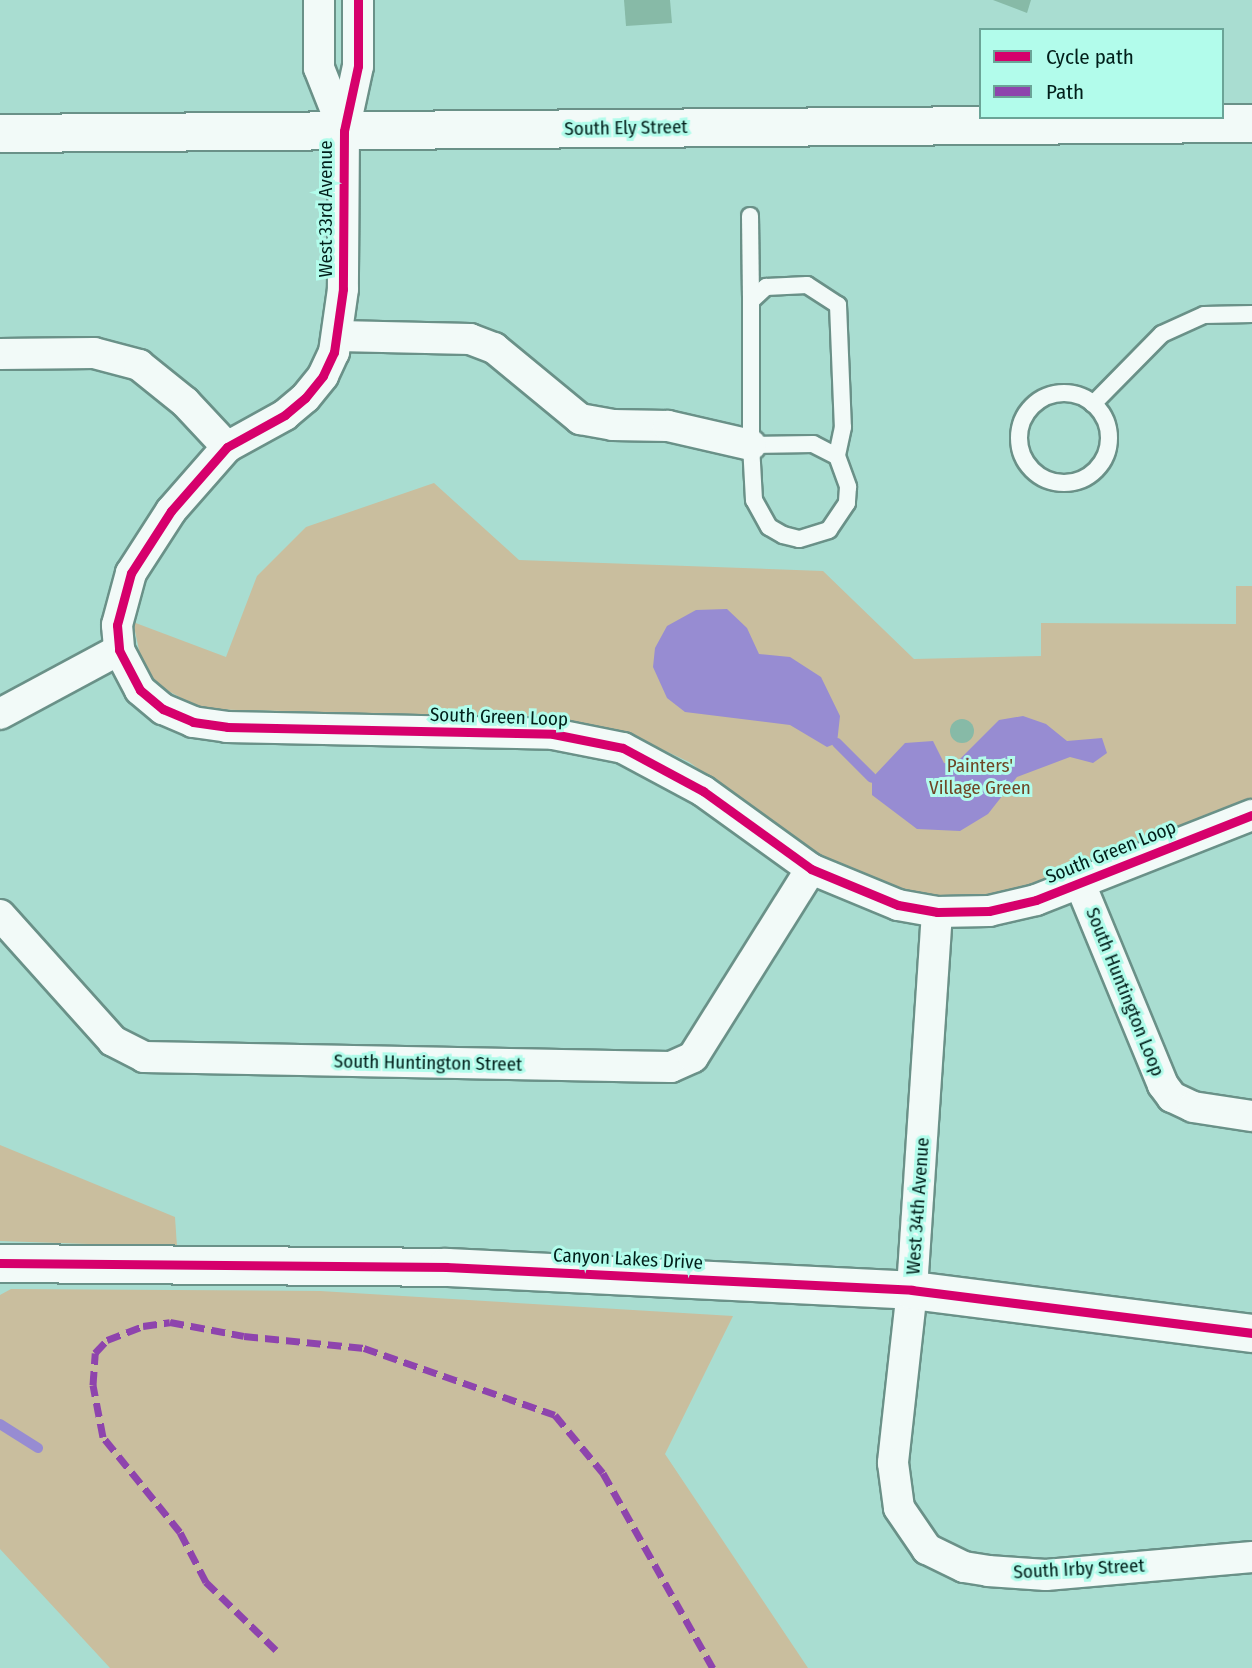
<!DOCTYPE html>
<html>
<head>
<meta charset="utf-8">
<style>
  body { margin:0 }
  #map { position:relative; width:1252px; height:1668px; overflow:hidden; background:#a9ddd1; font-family:"Fira Sans Condensed",sans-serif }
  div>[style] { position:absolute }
  .green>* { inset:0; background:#c9be9e }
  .water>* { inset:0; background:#978cd2 }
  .stream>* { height:10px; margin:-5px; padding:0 5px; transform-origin:5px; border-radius:5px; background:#978cd2 }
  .building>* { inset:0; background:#87baa7 }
  .round { border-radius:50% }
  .roads { filter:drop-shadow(2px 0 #6a9188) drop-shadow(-2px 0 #6a9188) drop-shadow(0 2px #6a9188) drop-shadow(0 -2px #6a9188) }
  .service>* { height:16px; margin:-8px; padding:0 8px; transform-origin:8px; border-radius:8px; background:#f2faf8 }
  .service>.ring { margin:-8px; padding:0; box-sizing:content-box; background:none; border:16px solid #f2faf8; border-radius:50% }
  .minor>* { height:30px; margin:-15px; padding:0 15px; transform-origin:15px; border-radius:15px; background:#f2faf8 }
  .tertiary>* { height:37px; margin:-18.5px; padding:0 18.5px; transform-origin:18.5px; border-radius:18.5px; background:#f2faf8 }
  .quiet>* { height:7px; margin-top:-3.5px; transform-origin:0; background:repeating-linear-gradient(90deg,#8e44ad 0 14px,transparent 0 21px) }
  .cycleway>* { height:9px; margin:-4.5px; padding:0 4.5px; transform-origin:4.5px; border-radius:4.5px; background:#d6006c }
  span { translate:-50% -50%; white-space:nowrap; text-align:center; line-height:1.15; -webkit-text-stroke:6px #b2fceb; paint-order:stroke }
  .street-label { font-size:19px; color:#011f1a }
  .park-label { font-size:19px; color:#6f4625 }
  .legend { position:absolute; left:979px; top:28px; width:245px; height:91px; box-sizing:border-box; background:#b2fceb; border:2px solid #6ba497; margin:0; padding:9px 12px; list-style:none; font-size:21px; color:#011f1a }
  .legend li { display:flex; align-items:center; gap:14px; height:35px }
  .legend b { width:35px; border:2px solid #6ba497 }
</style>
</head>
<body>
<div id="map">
  <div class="green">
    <i style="clip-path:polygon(434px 483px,519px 560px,823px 571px,914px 659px,1041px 656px,1041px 623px,1236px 624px,1236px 586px,1252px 586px,1252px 798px,1027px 888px,987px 898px,938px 896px,896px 890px,818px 855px,689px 762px,640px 739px,547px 718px,202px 709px,155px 684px,142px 664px,133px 622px,226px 657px,257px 576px,306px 527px)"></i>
    <i style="clip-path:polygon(0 1145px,175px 1217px,177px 1247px,0 1241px)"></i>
    <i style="clip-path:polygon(11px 1289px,320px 1291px,733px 1316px,665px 1454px,808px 1668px,110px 1668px,0 1549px,0 1295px)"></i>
  </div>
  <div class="water">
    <i style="clip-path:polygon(727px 609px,747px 628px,759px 654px,790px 657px,821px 677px,840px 716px,837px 743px,827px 747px,790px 725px,685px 712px,667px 698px,653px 667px,655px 648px,667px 626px,696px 610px)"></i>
    <i style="clip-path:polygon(1023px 716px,1046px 724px,1067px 741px,1102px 738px,1107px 753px,1093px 763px,1070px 757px,1017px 777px,988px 814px,960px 831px,917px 829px,872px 795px,872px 778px,905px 743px,933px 741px,944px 763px,954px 765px,999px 720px)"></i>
  </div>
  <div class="stream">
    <i style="left:837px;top:743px;width:49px;rotate:45deg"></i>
    <i style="left:0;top:1424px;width:45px;rotate:32.3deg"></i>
  </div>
  <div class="building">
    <i style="clip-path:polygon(624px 0,670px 0,672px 23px,626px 26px)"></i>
    <i style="clip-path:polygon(993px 0,1031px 0,1027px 13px)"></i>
    <i class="round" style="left:950px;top:719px;width:24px;height:24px"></i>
  </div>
  <div class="roads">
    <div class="service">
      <i style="left:750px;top:216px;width:85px;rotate:89.3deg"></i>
      <i class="ring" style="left:1019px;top:393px;width:74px;height:74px"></i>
      <i style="left:1093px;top:404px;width:98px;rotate:-45.4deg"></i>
      <i style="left:1162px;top:334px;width:46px;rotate:-24.3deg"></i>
      <i style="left:1204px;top:315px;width:48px;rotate:-1.2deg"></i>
      <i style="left:813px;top:444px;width:27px;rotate:27deg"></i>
      <i style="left:837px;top:456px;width:33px;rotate:70deg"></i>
      <i style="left:848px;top:487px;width:16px;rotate:94deg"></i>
      <i style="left:847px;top:503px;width:32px;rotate:124deg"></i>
      <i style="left:829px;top:530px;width:31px;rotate:163deg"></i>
      <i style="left:799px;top:539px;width:16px;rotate:-166deg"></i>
      <i style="left:783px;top:535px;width:16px;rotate:-150deg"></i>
      <i style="left:769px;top:527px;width:31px;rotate:-119deg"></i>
      <i style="left:754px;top:500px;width:55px;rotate:-93.1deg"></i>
      <i style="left:751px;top:445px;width:62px;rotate:-0.9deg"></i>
      <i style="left:751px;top:445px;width:144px;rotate:-90deg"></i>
      <i style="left:751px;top:301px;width:21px;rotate:-43deg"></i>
      <i style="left:766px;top:287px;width:41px;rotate:-2.8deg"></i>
      <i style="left:807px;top:285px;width:37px;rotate:33deg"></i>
      <i style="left:838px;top:305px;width:122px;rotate:87.7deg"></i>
      <i style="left:843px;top:427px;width:30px;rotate:102deg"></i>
    </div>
    <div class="minor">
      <i style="left:319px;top:0;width:68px;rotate:90deg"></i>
      <i style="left:319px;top:68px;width:68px;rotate:68.4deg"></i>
      <i style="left:358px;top:0;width:66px;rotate:90deg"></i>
      <i style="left:358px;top:66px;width:66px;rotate:102.2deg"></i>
      <i style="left:344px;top:131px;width:158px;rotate:90.4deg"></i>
      <i style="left:343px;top:289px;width:64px;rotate:98.1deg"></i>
      <i style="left:334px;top:352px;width:26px;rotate:115deg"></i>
      <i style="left:323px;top:376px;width:28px;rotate:129deg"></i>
      <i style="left:305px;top:398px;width:26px;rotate:140deg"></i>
      <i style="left:285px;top:415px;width:66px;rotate:151.1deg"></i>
      <i style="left:227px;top:447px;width:85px;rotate:131.2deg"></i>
      <i style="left:171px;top:511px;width:74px;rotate:122.8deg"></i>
      <i style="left:131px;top:573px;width:54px;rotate:105.1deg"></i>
      <i style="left:117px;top:625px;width:25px;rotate:85deg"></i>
      <i style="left:119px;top:650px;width:45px;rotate:62.3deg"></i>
      <i style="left:140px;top:690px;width:30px;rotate:40deg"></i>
      <i style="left:163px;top:709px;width:33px;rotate:23deg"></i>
      <i style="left:193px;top:722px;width:34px;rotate:8deg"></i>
      <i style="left:227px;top:727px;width:326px;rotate:1.2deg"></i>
      <i style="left:553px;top:734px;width:71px;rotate:11.3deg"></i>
      <i style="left:623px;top:748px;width:91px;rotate:28.3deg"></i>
      <i style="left:703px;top:791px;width:133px;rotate:35.8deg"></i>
      <i style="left:811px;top:869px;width:94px;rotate:22.5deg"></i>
      <i style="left:898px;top:905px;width:40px;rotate:10deg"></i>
      <i style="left:937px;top:912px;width:52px;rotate:-1.1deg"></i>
      <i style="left:989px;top:911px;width:48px;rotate:-13.2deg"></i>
      <i style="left:1036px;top:900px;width:232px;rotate:-21.5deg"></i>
      <i style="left:339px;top:336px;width:131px;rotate:1.3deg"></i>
      <i style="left:470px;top:339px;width:26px;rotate:21deg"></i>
      <i style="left:494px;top:348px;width:112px;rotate:39.5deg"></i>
      <i style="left:580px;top:419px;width:34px;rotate:10deg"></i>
      <i style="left:613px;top:425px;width:55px;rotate:1deg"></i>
      <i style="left:668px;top:426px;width:85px;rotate:12.9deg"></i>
      <i style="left:0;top:354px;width:94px;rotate:-0.6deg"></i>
      <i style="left:94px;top:353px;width:47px;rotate:14.9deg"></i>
      <i style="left:139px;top:365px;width:59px;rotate:38.8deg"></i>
      <i style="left:185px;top:402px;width:62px;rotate:47deg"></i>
      <i style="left:0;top:714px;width:135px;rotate:-28.3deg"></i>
      <i style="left:1081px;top:886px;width:215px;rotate:67.6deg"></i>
      <i style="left:1163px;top:1085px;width:15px;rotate:53deg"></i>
      <i style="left:1172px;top:1097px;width:23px;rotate:25deg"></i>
      <i style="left:1193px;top:1107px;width:60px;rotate:8.7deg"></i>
      <i style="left:937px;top:912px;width:379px;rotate:93.8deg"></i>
      <i style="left:912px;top:1290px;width:174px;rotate:96.3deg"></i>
      <i style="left:893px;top:1463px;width:45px;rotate:82.4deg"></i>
      <i style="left:899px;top:1508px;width:50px;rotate:55.7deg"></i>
      <i style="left:927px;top:1549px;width:41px;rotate:25.9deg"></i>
      <i style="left:964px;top:1567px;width:24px;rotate:9deg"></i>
      <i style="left:988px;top:1571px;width:58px;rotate:3.9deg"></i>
      <i style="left:1046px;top:1575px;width:207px;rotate:-5deg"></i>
      <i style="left:0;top:915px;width:169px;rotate:48.1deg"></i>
      <i style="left:113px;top:1041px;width:35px;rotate:27deg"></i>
      <i style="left:144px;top:1057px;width:527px;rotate:1.09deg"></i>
      <i style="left:671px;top:1067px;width:24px;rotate:-24deg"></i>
      <i style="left:693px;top:1057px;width:222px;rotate:-57.9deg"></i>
    </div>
    <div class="tertiary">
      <i style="left:0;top:133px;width:1252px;rotate:-0.46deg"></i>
      <i style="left:0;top:1263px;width:446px;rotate:0.5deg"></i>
      <i style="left:446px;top:1267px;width:467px;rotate:2.8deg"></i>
      <i style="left:912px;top:1290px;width:343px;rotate:7.2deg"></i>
    </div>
  </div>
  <div class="quiet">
    <i style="left:276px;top:1650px;width:98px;rotate:-135.8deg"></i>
    <i style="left:206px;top:1582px;width:56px;rotate:-117.5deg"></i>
    <i style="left:180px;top:1532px;width:122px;rotate:-129deg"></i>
    <i style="left:103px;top:1437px;width:53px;rotate:-100.9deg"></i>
    <i style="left:93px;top:1385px;width:32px;rotate:-86deg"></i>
    <i style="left:95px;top:1353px;width:18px;rotate:-47deg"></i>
    <i style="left:107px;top:1340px;width:39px;rotate:-21deg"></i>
    <i style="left:143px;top:1326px;width:27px;rotate:-8deg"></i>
    <i style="left:170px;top:1322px;width:75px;rotate:10.7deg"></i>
    <i style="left:244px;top:1336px;width:121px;rotate:5.7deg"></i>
    <i style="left:364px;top:1348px;width:202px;rotate:19.3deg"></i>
    <i style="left:555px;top:1415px;width:75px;rotate:50.4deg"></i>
    <i style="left:603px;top:1473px;width:224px;rotate:60.6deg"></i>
  </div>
  <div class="cycleway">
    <i style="left:358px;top:0;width:66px;rotate:90deg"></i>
    <i style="left:358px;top:66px;width:66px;rotate:102.2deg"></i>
    <i style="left:344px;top:131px;width:158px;rotate:90.4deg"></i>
    <i style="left:343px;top:289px;width:64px;rotate:98.1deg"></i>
    <i style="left:334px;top:352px;width:26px;rotate:115deg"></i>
    <i style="left:323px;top:376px;width:28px;rotate:129deg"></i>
    <i style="left:305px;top:398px;width:26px;rotate:140deg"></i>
    <i style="left:285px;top:415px;width:66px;rotate:151.1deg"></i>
    <i style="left:227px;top:447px;width:85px;rotate:131.2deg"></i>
    <i style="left:171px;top:511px;width:74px;rotate:122.8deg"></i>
    <i style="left:131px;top:573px;width:54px;rotate:105.1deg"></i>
    <i style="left:117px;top:625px;width:25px;rotate:85deg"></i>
    <i style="left:119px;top:650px;width:45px;rotate:62.3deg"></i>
    <i style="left:140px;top:690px;width:30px;rotate:40deg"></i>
    <i style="left:163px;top:709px;width:33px;rotate:23deg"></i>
    <i style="left:193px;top:722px;width:34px;rotate:8deg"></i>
    <i style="left:227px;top:727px;width:326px;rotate:1.2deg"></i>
    <i style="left:553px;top:734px;width:71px;rotate:11.3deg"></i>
    <i style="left:623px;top:748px;width:91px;rotate:28.3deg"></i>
    <i style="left:703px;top:791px;width:133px;rotate:35.8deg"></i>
    <i style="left:811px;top:869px;width:94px;rotate:22.5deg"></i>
    <i style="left:898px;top:905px;width:40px;rotate:10deg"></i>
    <i style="left:937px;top:912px;width:52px;rotate:-1.1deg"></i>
    <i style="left:989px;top:911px;width:48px;rotate:-13.2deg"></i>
    <i style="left:1036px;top:900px;width:232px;rotate:-21.5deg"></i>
    <i style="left:0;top:1263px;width:446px;rotate:0.5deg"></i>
    <i style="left:446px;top:1267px;width:467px;rotate:2.8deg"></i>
    <i style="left:912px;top:1290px;width:343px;rotate:7.2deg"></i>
  </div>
  <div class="street-label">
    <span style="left:626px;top:128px;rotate:-1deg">South Ely Street</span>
    <span style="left:326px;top:209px;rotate:-90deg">West 33rd Avenue</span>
    <span style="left:499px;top:717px;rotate:2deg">South Green Loop</span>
    <span style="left:1111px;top:852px;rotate:-22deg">South Green Loop</span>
    <span style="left:1125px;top:992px;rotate:68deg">South Huntington Loop</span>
    <span style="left:428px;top:1063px;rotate:1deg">South Huntington Street</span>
    <span style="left:918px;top:1206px;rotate:-86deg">West 34th Avenue</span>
    <span style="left:628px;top:1259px;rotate:3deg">Canyon Lakes Drive</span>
    <span style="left:1079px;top:1569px;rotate:-3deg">South Irby Street</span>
  </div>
  <div class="park-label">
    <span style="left:980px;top:777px">Painters'<br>Village Green</span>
  </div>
  <ul class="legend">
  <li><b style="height:9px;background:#d6006c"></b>Cycle path</li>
  <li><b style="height:9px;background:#8e44ad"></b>Path</li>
  </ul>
</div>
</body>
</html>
